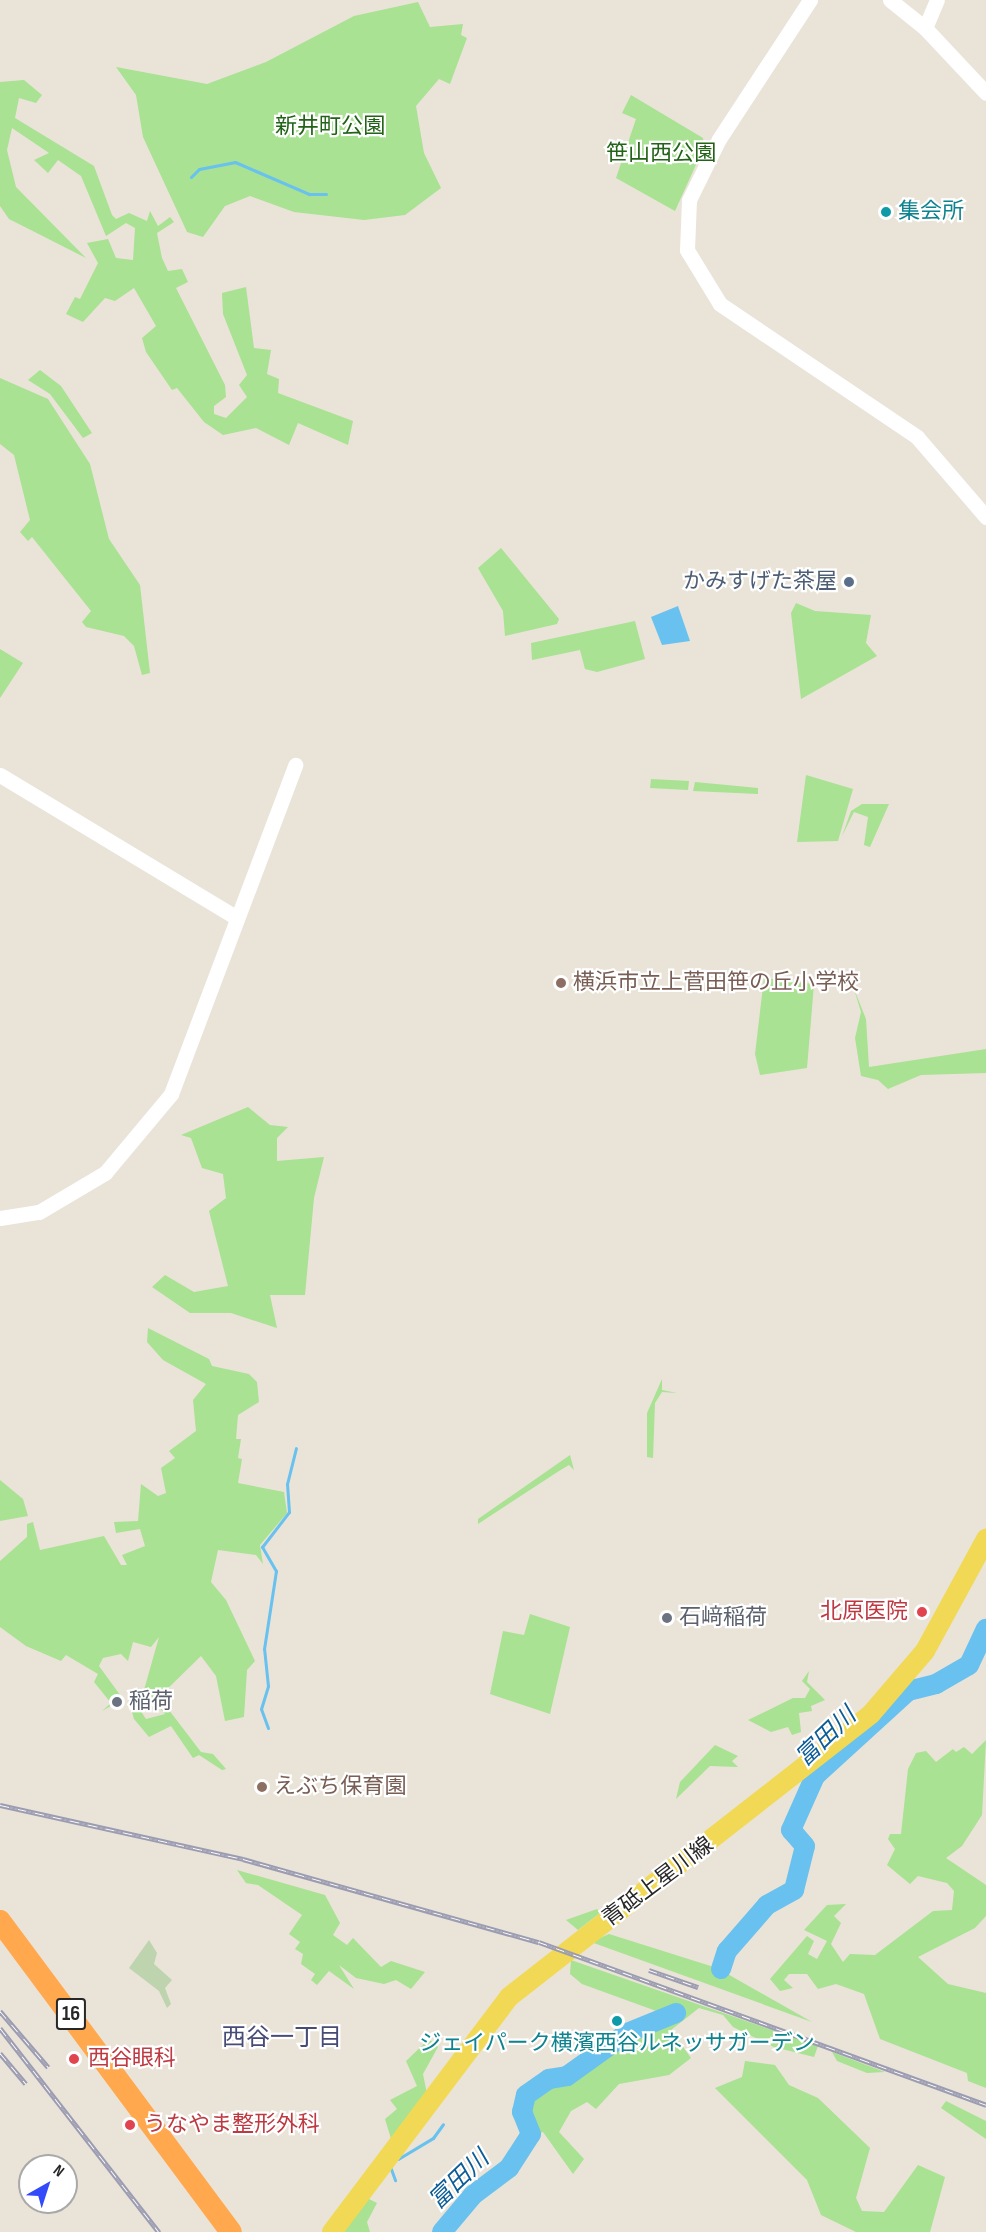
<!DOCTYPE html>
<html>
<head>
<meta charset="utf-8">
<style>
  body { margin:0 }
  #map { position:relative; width:986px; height:2232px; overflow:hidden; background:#eae3d8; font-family:"Sofia Sans Condensed","Noto Sans JP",sans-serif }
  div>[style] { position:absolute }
  .green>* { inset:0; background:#a8e292 }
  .cemetery>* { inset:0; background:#bed4ae }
  .water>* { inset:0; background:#68c1ef }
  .stream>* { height:3px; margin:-1.5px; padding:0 1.5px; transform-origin:1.5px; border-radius:1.5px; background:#68c1ef }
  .river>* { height:20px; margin:-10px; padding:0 10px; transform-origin:10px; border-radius:10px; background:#68c1ef }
  .minor>* { height:15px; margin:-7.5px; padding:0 7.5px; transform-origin:7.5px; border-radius:7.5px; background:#fff }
  .major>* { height:20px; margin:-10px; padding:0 10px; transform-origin:10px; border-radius:10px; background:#f1d955 }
  .highway>* { height:22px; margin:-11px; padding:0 11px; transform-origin:11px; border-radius:11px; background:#ffa84e }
  .rail>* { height:5px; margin-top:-2.5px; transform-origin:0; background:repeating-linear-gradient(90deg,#fff 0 9px,#9b9cb2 0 18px); box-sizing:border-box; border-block:2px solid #9b9cb2 }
  .dots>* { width:16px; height:16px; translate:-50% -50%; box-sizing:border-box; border:3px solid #fff; border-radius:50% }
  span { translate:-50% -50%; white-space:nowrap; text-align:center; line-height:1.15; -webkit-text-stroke:4.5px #fff; paint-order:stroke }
  .shield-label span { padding:2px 4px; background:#fff; border:2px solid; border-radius:4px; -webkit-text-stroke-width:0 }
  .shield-label { font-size:21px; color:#272727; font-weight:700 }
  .park-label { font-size:22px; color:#226318 }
  .culture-label { font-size:22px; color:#0d838f }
  .left { translate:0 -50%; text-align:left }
  .service-label { font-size:22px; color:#4e5e75 }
  .right { translate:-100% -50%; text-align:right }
  .education-label { font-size:22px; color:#785e54 }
  .health-label { font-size:22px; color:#be3a42 }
  .worship-label { font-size:22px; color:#5b616d }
  .street-label { font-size:22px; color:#272727 }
  .water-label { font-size:24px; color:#0b5c96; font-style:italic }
  .neighbourhood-label { font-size:24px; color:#474c77 }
  .north { position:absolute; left:18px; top:2154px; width:60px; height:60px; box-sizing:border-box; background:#fff; border:2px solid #a9a9a9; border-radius:50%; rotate:39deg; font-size:16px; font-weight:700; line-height:24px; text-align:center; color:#272727 }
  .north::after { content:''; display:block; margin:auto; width:21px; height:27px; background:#334afb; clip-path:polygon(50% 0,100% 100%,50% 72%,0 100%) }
</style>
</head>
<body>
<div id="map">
  <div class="green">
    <i style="clip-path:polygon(418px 2px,430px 27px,463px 24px,461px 35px,467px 38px,450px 84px,439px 79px,416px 106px,424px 153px,441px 188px,405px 215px,364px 220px,294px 212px,250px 196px,225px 206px,203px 237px,187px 232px,143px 137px,136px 95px,116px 67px,207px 84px,266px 62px,354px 16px)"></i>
    <i style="clip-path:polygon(24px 80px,42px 95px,36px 103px,19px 98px,15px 118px,94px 166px,112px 215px,116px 219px,129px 213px,147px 221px,150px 211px,158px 226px,170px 217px,174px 222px,157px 233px,162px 258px,168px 271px,182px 269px,188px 282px,176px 288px,225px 385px,226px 397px,214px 406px,214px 414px,226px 418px,247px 397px,239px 385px,247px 375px,223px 314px,222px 293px,246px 287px,254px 348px,271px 350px,267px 374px,279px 379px,278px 393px,353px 421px,348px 445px,298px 423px,289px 445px,256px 428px,223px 435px,204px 422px,177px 388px,172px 390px,146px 352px,142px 338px,156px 326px,134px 288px,115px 301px,105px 298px,83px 322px,66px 314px,75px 297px,80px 299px,98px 263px,87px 243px,108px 239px,116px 258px,133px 260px,135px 228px,126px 223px,106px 236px,81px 176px,58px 160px,48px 173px,34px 160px,49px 153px,12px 128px,7px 150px,16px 187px,86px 258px,9px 219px,0 206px,0 82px)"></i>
    <i style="clip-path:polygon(631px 95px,703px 138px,704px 147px,675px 211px,616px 178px,636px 119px,622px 113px)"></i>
    <i style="clip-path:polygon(40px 370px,61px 386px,92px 433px,83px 438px,50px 394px,28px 380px)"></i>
    <i style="clip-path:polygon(0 378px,48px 399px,90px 464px,109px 539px,140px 585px,150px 673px,142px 675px,134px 646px,124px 636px,86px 627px,82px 622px,91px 611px,32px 537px,28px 541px,20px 532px,30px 520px,14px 455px,0 444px)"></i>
    <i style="clip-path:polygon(501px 548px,559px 619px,557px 624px,505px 636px,503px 611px,478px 568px)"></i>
    <i style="clip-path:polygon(796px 603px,815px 611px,871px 615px,866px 643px,877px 656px,801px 699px,791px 613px)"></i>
    <i style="clip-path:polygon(635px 621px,645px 659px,597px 672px,585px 669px,580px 650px,532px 660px,531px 643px)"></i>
    <i style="clip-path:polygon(0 649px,23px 663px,0 698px)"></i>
    <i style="clip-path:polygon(806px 775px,853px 789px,838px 841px,797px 842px)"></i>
    <i style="clip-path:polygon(651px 779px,689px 781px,688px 790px,650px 788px)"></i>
    <i style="clip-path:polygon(695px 782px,758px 788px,758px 794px,693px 791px)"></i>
    <i style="clip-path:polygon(862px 804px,889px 804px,870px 847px,864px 845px,868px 817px,854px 812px,842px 836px,851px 811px)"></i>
    <i style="clip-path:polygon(764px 978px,814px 984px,807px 1068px,760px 1075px,755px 1054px)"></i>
    <i style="clip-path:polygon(854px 989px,866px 1019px,869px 1067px,986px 1049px,986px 1073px,921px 1075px,888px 1089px,878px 1080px,861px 1076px,855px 1038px,861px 1012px)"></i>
    <i style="clip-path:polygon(248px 1107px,270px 1125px,288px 1127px,277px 1138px,277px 1161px,324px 1157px,314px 1198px,305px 1295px,270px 1295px,277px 1328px,231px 1313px,190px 1313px,152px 1287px,165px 1275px,194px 1292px,228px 1286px,209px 1211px,226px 1198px,223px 1174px,202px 1168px,191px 1138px,181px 1135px)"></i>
    <i style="clip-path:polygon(148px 1328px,209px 1359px,212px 1366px,249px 1374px,257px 1382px,259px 1402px,238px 1415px,236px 1439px,241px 1439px,238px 1458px,242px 1459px,238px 1483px,284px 1492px,287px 1513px,260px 1545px,263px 1564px,256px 1555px,218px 1550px,211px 1582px,226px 1600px,255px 1661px,247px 1670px,244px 1717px,225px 1721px,216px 1676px,201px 1656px,159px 1697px,201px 1752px,213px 1754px,226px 1769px,222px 1770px,199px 1755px,193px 1758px,171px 1726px,149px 1737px,134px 1719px,130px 1705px,136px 1704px,146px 1719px,165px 1714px,144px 1690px,159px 1637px,151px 1647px,133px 1642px,128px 1661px,121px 1654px,103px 1658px,99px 1666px,123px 1699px,102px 1711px,111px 1703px,94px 1682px,98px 1674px,66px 1655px,61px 1661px,26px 1646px,0 1627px,0 1561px,27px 1537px,27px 1524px,33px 1522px,40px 1550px,104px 1536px,121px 1565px,127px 1565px,122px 1555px,145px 1546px,140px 1529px,116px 1533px,114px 1522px,138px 1521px,141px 1484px,158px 1496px,166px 1493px,161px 1468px,175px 1458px,169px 1451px,196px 1431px,193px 1400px,206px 1384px,163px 1360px,147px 1342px)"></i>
    <i style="clip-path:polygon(662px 1379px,662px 1390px,677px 1393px,662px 1392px,655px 1403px,653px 1458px,647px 1457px,647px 1413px)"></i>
    <i style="clip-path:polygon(570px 1455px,574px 1470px,569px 1465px,559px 1471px,478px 1524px,478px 1519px)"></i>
    <i style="clip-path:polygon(0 1480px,23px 1499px,28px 1516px,0 1521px)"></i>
    <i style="clip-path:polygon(530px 1614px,570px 1627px,550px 1714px,490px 1694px,503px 1631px,524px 1635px)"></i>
    <i style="clip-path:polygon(809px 1671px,807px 1682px,825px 1700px,811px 1706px,812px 1711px,799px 1713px,801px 1732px,792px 1735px,788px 1727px,771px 1732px,748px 1720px,793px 1698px,805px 1698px,810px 1689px,802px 1681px)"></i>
    <i style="clip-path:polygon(986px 1740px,982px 1815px,962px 1846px,946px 1858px,986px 1885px,986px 1916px,975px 1928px,918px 1957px,948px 1984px,986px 1993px,986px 2088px,968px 2081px,967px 2073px,880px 2039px,864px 1994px,836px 1984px,818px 1989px,807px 1974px,789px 1974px,784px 1980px,793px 1988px,780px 1991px,770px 1979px,807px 1936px,814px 1941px,808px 1954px,817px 1959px,827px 1941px,804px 1930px,827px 1905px,846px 1904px,834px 1916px,841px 1923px,831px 1944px,843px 1962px,850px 1954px,875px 1955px,933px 1911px,952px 1910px,954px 1891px,947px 1883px,918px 1876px,910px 1884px,887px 1865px,895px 1849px,888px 1839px,890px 1834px,901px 1834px,908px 1769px,916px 1753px,926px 1751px,936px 1762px,953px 1749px,956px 1752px,964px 1747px,972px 1754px)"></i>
    <i style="clip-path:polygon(715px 1745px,738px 1756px,732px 1761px,738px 1767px,710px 1766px,676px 1799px,680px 1782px)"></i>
    <i style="clip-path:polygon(237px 1870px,325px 1895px,340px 1923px,333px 1935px,347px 1945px,353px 1938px,381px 1967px,391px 1961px,425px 1972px,411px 1989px,396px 1980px,384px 1984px,356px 1978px,339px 1965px,354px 1989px,329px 1971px,317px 1985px,311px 1980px,315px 1974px,301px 1964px,303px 1954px,295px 1949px,300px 1942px,289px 1934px,302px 1915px,258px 1885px,246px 1883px)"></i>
    <i style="clip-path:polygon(597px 1909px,600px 1913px,578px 1930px,566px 1920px)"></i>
    <i style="clip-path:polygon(609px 1934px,717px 1968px,812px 2022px,591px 1942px)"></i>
    <i style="clip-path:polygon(571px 1960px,818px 2046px,814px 2057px,774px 2047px,733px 2027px,723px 2015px,699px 2008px,671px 2030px,691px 2058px,669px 2075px,619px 2084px,596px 2109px,587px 2102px,571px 2111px,559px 2132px,584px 2159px,573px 2174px,543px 2132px,533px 2136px,525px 2111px,528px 2098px,629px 2034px,671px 2023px,659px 2012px,582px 1984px,570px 1974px)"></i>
    <i style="clip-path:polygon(429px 2039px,438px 2047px,423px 2074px,428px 2099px,392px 2142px,385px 2119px,397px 2109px,390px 2100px,417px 2086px,406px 2061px)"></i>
    <i style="clip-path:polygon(832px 2052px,885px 2072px,867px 2073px,837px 2061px)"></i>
    <i style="clip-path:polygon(745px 2061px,775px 2065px,789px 2085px,818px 2098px,870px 2148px,856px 2198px,862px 2211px,884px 2212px,918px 2165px,945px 2177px,930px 2232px,856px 2232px,821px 2215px,807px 2180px,715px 2088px,742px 2077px)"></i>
    <i style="clip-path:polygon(946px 2101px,986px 2121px,986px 2139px,941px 2108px)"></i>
    <i style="clip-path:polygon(367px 2198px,377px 2203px,367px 2222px,370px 2232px,341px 2232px)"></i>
  </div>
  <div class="cemetery">
    <i style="clip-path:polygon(149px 1940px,157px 1953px,154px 1964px,172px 1980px,165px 1988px,171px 2004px,167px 2008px,159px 1991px,129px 1968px)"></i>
  </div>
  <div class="water">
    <i style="clip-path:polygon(678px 606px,690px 641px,662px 645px,651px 617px)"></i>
  </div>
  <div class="stream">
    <i style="left:191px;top:177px;width:11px;rotate:-45deg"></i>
    <i style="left:199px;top:169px;width:37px;rotate:-11deg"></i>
    <i style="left:235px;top:162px;width:81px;rotate:23.4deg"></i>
    <i style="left:309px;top:194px;width:17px"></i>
    <i style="left:268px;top:1728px;width:20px;rotate:-110deg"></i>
    <i style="left:261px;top:1709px;width:24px;rotate:-73deg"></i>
    <i style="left:268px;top:1686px;width:37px;rotate:-96deg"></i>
    <i style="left:264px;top:1649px;width:79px;rotate:-81.3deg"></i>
    <i style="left:276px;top:1571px;width:28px;rotate:-120deg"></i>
    <i style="left:262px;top:1547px;width:44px;rotate:-52.4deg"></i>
    <i style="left:289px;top:1512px;width:28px;rotate:-94deg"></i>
    <i style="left:287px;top:1484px;width:37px;rotate:-76deg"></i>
    <i style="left:398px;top:2159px;width:41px;rotate:-31deg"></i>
    <i style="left:433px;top:2138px;width:17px;rotate:-54deg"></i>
    <i style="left:391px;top:2169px;width:12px;rotate:70deg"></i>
  </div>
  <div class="river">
    <i style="left:721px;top:1969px;width:19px;rotate:-72deg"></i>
    <i style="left:727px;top:1951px;width:61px;rotate:-49deg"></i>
    <i style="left:767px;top:1905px;width:31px;rotate:-29deg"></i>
    <i style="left:794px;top:1890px;width:45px;rotate:-76deg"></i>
    <i style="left:805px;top:1846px;width:21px;rotate:-131deg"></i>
    <i style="left:791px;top:1830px;width:59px;rotate:-66deg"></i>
    <i style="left:815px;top:1776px;width:126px;rotate:-42.4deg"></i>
    <i style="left:908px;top:1691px;width:29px;rotate:-14deg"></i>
    <i style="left:936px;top:1684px;width:38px;rotate:-30deg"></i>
    <i style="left:969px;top:1665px;width:40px;rotate:-65deg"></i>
    <i style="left:442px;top:2232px;width:48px;rotate:-50deg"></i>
    <i style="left:473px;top:2195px;width:45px;rotate:-36.9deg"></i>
    <i style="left:509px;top:2168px;width:40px;rotate:-57.1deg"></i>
    <i style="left:531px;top:2134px;width:24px;rotate:-112deg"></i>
    <i style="left:522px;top:2112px;width:17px;rotate:-77deg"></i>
    <i style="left:526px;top:2095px;width:28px;rotate:-35deg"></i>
    <i style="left:549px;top:2079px;width:18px;rotate:-9deg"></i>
    <i style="left:567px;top:2076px;width:74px;rotate:-35.6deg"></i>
    <i style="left:627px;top:2033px;width:53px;rotate:-22.2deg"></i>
  </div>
  <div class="minor">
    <i style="left:810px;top:0;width:166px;rotate:123.2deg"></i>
    <i style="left:719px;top:139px;width:68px;rotate:116.2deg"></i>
    <i style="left:689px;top:200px;width:50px;rotate:92.3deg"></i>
    <i style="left:687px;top:250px;width:63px;rotate:58.6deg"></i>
    <i style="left:720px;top:304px;width:238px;rotate:34deg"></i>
    <i style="left:917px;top:437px;width:106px;rotate:49.2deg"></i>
    <i style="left:890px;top:0;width:45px;rotate:38.7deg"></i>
    <i style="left:925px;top:28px;width:89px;rotate:46.8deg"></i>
    <i style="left:925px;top:28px;width:30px;rotate:-67deg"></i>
    <i style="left:0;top:775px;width:273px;rotate:31.1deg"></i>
    <i style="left:0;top:1218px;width:39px;rotate:-9deg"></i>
    <i style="left:39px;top:1212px;width:77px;rotate:-30.6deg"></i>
    <i style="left:105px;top:1173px;width:103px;rotate:-50.1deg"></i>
    <i style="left:171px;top:1094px;width:352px;rotate:-69.3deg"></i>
  </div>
  <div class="major">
    <i style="left:332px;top:2232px;width:294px;rotate:-53deg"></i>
    <i style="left:509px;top:1997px;width:459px;rotate:-38deg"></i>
    <i style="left:871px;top:1714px;width:83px;rotate:-49.4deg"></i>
    <i style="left:925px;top:1651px;width:128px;rotate:-61.4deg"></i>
  </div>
  <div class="highway">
    <i style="left:0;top:1921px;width:387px;rotate:53.4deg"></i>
  </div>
  <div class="rail">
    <i style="left:0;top:1805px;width:249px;rotate:12.5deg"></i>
    <i style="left:243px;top:1859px;width:307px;rotate:15.7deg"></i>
    <i style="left:539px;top:1942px;width:476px;rotate:20deg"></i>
    <i style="left:649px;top:1970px;width:52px;rotate:19.1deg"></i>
    <i style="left:0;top:2011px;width:74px;rotate:49.4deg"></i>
    <i style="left:0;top:2028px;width:259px;rotate:52.1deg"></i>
    <i style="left:0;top:2053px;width:40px;rotate:50deg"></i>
  </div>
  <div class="dots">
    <i style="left:886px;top:212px;background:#0f9aa8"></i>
    <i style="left:849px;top:582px;background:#5c6f8a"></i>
    <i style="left:561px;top:983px;background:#8d6e63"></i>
    <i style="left:922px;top:1612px;background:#e0444e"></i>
    <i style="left:667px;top:1618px;background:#6b7280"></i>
    <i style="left:117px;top:1702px;background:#6b7280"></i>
    <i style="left:262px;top:1787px;background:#8d6e63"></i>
    <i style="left:617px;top:2021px;background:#0f9aa8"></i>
    <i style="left:74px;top:2059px;background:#e0444e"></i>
    <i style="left:130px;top:2125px;background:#e0444e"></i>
  </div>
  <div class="shield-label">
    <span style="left:71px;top:2014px">16</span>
  </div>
  <div class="park-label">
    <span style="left:330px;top:127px">新井町公園</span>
    <span style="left:661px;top:154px">笹山西公園</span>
  </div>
  <div class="culture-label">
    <span class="left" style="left:898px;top:212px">集会所</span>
    <span style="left:617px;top:2044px">ジェイパーク横濱西谷ルネッサガーデン</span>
  </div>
  <div class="service-label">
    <span class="right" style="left:837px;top:582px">かみすげた茶屋</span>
  </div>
  <div class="education-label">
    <span class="left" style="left:573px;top:983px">横浜市立上菅田笹の丘小学校</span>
    <span class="left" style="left:274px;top:1787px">えぶち保育園</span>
  </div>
  <div class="health-label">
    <span class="right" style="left:908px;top:1612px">北原医院</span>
    <span class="left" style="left:88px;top:2059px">西谷眼科</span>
    <span class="left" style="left:144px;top:2125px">うなやま整形外科</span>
  </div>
  <div class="worship-label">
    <span class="left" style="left:679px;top:1618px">石﨑稲荷</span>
    <span class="left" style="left:129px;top:1702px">稲荷</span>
  </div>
  <div class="street-label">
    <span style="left:658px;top:1882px;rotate:-37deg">青砥上星川線</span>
  </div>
  <div class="water-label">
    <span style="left:826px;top:1737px;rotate:-44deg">富田川</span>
    <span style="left:459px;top:2180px;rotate:-44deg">富田川</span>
  </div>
  <div class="neighbourhood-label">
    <span style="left:282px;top:2038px">西谷一丁目</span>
  </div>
  <div class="north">N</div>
</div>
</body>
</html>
